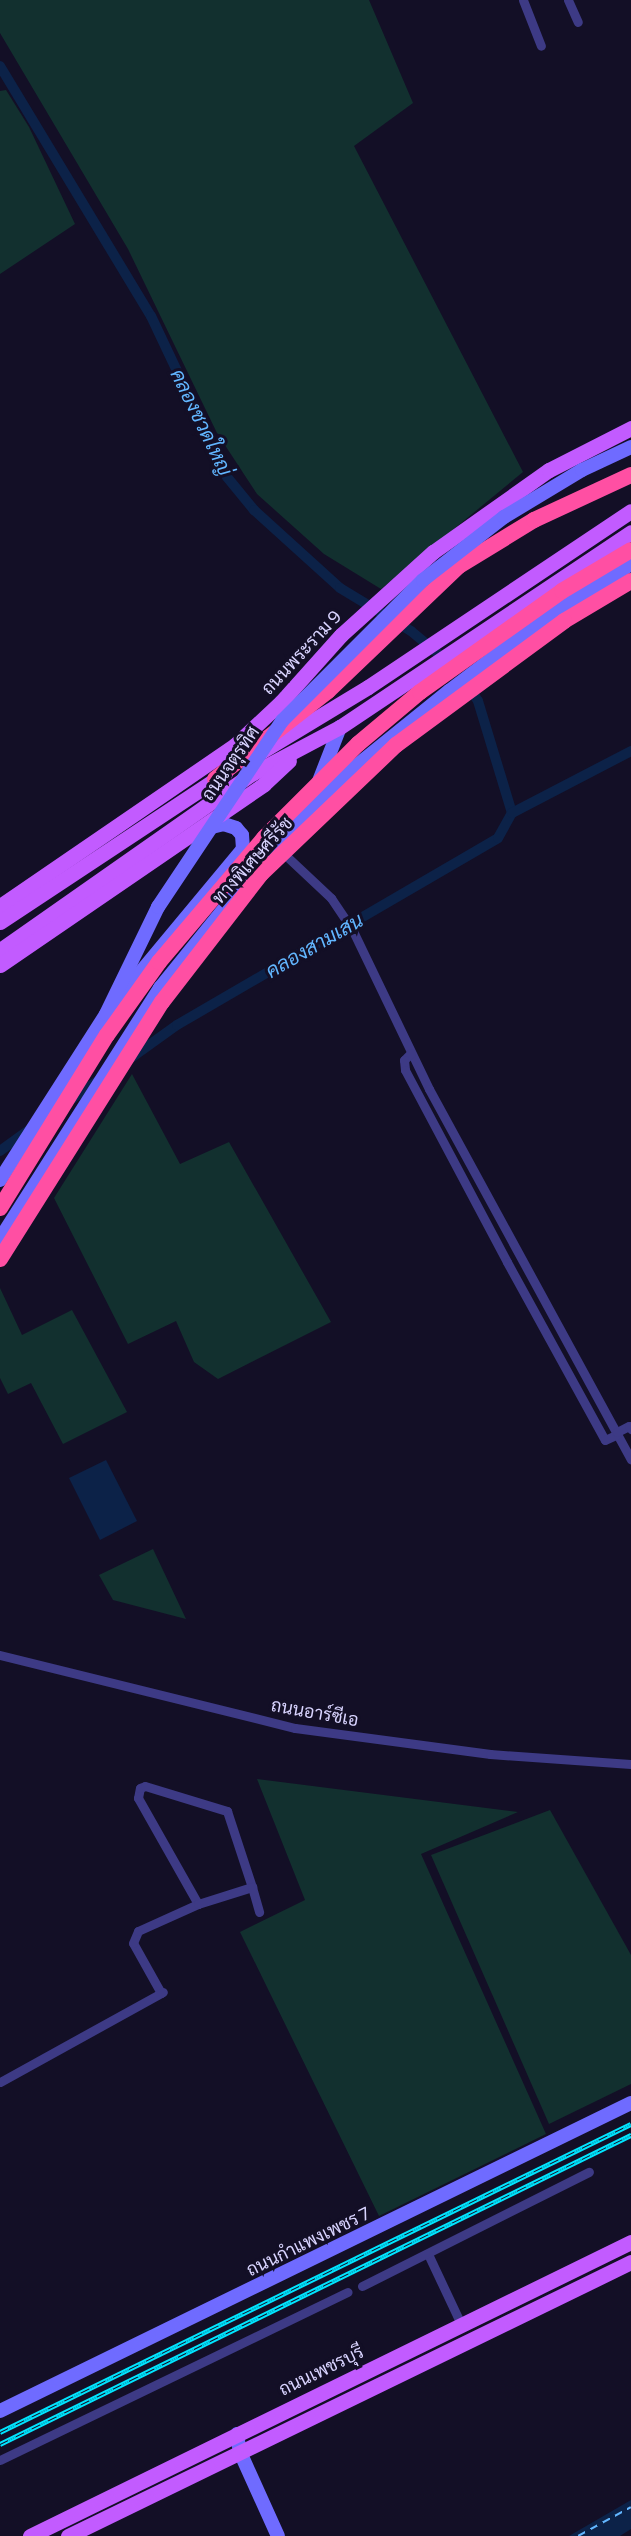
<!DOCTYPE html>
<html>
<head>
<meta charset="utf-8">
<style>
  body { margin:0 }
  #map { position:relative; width:631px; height:2536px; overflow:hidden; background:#130f26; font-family:Commissioner,Sarabun,sans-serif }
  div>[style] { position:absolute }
  .green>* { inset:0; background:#12302f }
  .water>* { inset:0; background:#0c2248 }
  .canal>* { height:10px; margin:-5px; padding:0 5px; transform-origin:5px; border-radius:5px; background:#0c2248 }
  .ferry>* { height:1.5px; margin-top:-0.75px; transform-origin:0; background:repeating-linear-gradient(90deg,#62b6ff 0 8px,transparent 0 14px) }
  .street>* { height:9px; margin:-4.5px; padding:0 4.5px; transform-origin:4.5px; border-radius:4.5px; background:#3d3a85 }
  .secondary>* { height:14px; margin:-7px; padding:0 7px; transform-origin:7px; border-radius:7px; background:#6f6bff }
  .primary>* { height:15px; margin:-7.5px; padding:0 7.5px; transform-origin:7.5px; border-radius:7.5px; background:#c25bff }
  .highway>* { height:16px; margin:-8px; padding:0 8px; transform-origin:8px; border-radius:8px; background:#ff4fa3 }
  .rail>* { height:5px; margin-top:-2.5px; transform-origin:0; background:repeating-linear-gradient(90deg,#130f26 0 9px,#00e5ff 0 18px); box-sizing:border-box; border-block:2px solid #00e5ff }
  .secondary-bridge>* { height:14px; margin:-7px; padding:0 7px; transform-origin:7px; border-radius:7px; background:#6f6bff }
  .highway-bridge>* { height:16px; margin:-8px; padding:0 8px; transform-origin:8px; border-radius:8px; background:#ff4fa3 }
  span { translate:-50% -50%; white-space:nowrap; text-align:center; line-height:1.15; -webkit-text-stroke:6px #130f26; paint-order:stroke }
  .street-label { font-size:18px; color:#d9d4ff }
  .water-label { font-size:20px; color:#62b6ff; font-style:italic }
</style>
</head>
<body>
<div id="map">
  <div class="green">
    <i style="clip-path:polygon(0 0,369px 0,413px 103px,354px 146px,523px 472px,381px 589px,324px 554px,257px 494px,217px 433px,128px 249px,0 33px)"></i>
    <i style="clip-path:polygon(6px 90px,29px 127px,75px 224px,0 274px,0 91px)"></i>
    <i style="clip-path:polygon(132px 1074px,180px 1164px,229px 1142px,331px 1322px,218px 1379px,194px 1362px,176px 1321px,128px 1344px,54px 1198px)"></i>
    <i style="clip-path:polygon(0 1288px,22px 1335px,72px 1310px,127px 1412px,63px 1444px,31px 1383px,8px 1394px,0 1378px)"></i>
    <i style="clip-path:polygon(153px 1549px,186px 1619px,113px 1600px,99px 1575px)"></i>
    <i style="clip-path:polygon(257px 1779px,518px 1812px,421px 1854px,546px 2134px,379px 2216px,240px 1932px,305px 1900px)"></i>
    <i style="clip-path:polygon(550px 1810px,631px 1955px,631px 2084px,549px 2124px,431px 1855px)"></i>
  </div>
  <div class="water">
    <i style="clip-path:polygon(106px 1460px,137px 1521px,100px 1540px,69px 1478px)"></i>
    <i style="clip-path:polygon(631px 2500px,631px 2529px,620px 2536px,569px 2536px)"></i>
  </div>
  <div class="canal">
    <i style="left:0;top:66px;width:292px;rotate:58.9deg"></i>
    <i style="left:151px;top:316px;width:178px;rotate:64.7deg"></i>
    <i style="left:227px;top:477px;width:43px;rotate:50.7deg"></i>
    <i style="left:254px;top:510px;width:116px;rotate:42.2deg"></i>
    <i style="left:340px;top:588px;width:83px;rotate:31.2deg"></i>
    <i style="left:411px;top:631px;width:47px;rotate:39.8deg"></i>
    <i style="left:468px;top:686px;width:18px;rotate:56deg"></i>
    <i style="left:478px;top:701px;width:117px;rotate:73.1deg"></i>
    <i style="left:131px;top:1058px;width:57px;rotate:-35.7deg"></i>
    <i style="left:177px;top:1025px;width:371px;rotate:-30.2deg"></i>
    <i style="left:498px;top:838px;width:29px;rotate:-61deg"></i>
    <i style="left:512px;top:813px;width:134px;rotate:-27.5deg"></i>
    <i style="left:69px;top:1101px;width:35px;rotate:-35deg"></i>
    <i style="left:0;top:1151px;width:37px;rotate:-36deg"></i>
  </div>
  <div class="ferry">
    <i style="left:578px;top:2536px;width:60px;rotate:-28.7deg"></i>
  </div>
  <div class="street">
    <i style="left:523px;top:0;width:49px;rotate:68.6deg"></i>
    <i style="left:568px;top:0;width:24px;rotate:66deg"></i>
    <i style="left:281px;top:851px;width:69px;rotate:43.2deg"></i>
    <i style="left:331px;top:898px;width:40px;rotate:56deg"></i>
    <i style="left:353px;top:931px;width:175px;rotate:64.3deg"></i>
    <i style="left:429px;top:1089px;width:422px;rotate:61.4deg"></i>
    <i style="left:411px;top:1053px;width:10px;rotate:135deg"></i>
    <i style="left:404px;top:1060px;width:10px;rotate:84deg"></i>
    <i style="left:405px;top:1070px;width:217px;rotate:62deg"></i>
    <i style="left:507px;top:1262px;width:203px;rotate:61.2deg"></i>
    <i style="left:605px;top:1440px;width:14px;rotate:-25deg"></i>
    <i style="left:617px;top:1432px;width:13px;rotate:-27deg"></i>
    <i style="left:629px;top:1426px;width:4px;rotate:56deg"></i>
    <i style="left:0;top:1655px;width:304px;rotate:13.9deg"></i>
    <i style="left:295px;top:1728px;width:197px;rotate:7.6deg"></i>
    <i style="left:490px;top:1754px;width:141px;rotate:4.1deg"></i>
    <i style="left:198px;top:1904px;width:122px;rotate:-119.5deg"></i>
    <i style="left:138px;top:1798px;width:10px;rotate:-79deg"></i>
    <i style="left:140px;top:1788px;width:5px;rotate:-22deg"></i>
    <i style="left:145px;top:1786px;width:86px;rotate:17deg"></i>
    <i style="left:227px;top:1811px;width:80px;rotate:71.8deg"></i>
    <i style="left:161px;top:1993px;width:57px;rotate:-119.2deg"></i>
    <i style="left:133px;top:1943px;width:13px;rotate:-67deg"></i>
    <i style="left:138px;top:1931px;width:66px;rotate:-24.2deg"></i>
    <i style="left:198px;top:1904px;width:57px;rotate:-17.5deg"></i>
    <i style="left:252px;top:1887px;width:26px;rotate:74deg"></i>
    <i style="left:0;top:2082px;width:186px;rotate:-28.9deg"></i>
    <i style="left:428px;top:2254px;width:77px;rotate:64.8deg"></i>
    <i style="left:362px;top:2286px;width:254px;rotate:-26.7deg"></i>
    <i style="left:0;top:2460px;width:386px;rotate:-25.8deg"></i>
  </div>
  <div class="secondary">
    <i style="left:319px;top:781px;width:58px;rotate:-68.7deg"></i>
    <i style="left:115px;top:1003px;width:200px;rotate:-50.3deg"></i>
    <i style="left:243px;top:849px;width:14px;rotate:-94deg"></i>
    <i style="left:242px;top:835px;width:9px;rotate:-131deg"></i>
    <i style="left:236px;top:828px;width:13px;rotate:-162deg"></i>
    <i style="left:224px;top:824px;width:21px;rotate:166deg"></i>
    <i style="left:0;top:1239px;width:298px;rotate:-57.5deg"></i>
    <i style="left:160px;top:988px;width:183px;rotate:-51deg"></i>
    <i style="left:275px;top:846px;width:112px;rotate:-44.6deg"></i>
    <i style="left:355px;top:767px;width:121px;rotate:-39deg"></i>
    <i style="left:449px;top:691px;width:109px;rotate:-37.2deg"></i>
    <i style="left:536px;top:625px;width:113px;rotate:-32.7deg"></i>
    <i style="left:0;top:2411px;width:702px;rotate:-26.02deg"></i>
    <i style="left:237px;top:2434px;width:18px;rotate:81deg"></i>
    <i style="left:240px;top:2452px;width:92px;rotate:65.7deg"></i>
  </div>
  <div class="primary">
    <i style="left:259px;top:753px;width:127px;rotate:-31.2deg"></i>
    <i style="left:368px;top:687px;width:316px;rotate:-33.8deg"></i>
    <i style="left:0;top:906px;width:285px;rotate:-34.4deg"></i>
    <i style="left:235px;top:745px;width:63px;rotate:-43.1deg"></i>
    <i style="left:281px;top:702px;width:90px;rotate:-48.2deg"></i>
    <i style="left:341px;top:635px;width:124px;rotate:-42.1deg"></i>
    <i style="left:433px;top:552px;width:142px;rotate:-35.3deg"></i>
    <i style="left:549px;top:470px;width:92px;rotate:-27.1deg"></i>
    <i style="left:0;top:922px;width:270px;rotate:-33.5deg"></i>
    <i style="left:0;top:950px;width:309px;rotate:-35deg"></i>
    <i style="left:253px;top:773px;width:98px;rotate:-27.9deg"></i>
    <i style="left:340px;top:727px;width:350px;rotate:-33.8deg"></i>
    <i style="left:0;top:965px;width:320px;rotate:-34.4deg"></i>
    <i style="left:264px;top:784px;width:34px;rotate:-43deg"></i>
    <i style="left:30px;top:2536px;width:669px;rotate:-26.07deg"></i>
    <i style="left:68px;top:2536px;width:626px;rotate:-25.95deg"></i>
  </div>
  <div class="highway">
    <i style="left:564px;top:621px;width:78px;rotate:-30.8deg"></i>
    <i style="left:215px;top:779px;width:143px;rotate:-37.9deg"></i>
    <i style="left:328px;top:691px;width:181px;rotate:-43.7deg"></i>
    <i style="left:459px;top:566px;width:88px;rotate:-31.5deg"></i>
    <i style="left:534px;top:520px;width:107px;rotate:-24.9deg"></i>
  </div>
  <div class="rail">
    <i style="left:0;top:2432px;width:702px;rotate:-26.02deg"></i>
    <i style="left:0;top:2444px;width:703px;rotate:-26.09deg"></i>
  </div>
  <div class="secondary-bridge">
    <i style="left:0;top:1180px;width:197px;rotate:-57.4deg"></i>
    <i style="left:106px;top:1014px;width:119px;rotate:-64.1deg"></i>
    <i style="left:158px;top:907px;width:224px;rotate:-56.3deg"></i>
    <i style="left:282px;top:721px;width:199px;rotate:-45deg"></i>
    <i style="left:423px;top:580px;width:103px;rotate:-37.9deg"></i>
    <i style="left:504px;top:517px;width:91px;rotate:-31.1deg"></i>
    <i style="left:582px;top:470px;width:54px;rotate:-25.1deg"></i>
  </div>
  <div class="highway-bridge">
    <i style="left:0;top:1208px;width:203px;rotate:-58.3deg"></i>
    <i style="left:107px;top:1035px;width:90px;rotate:-54.5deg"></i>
    <i style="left:159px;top:962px;width:162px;rotate:-49.7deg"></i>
    <i style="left:264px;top:838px;width:133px;rotate:-45deg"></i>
    <i style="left:358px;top:744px;width:81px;rotate:-40deg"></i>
    <i style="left:420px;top:692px;width:174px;rotate:-35.4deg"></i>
    <i style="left:562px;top:591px;width:80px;rotate:-30.7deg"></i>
    <i style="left:0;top:1259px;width:304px;rotate:-57.8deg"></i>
    <i style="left:162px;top:1002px;width:162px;rotate:-52.3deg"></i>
    <i style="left:261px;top:874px;width:187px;rotate:-43.7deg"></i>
    <i style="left:396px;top:745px;width:209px;rotate:-36.4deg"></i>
  </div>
  <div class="street-label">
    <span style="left:301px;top:652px;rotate:-47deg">ถนนพระราม 9</span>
    <span style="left:230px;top:763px;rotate:-55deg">ถนนจตุรทิศ</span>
    <span style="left:252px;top:860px;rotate:-48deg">ทางพิเศษศรีรัช</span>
    <span style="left:315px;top:1712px;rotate:10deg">ถนนอาร์ซีเอ</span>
    <span style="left:308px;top:2241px;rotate:-26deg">ถนนกำแพงเพชร 7</span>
    <span style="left:321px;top:2370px;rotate:-26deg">ถนนเพชรบุรี</span>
  </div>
  <div class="water-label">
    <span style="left:202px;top:422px;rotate:64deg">คลองชวดใหญ่</span>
    <span style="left:314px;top:945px;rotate:-30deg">คลองสามเสน</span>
  </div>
</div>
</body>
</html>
